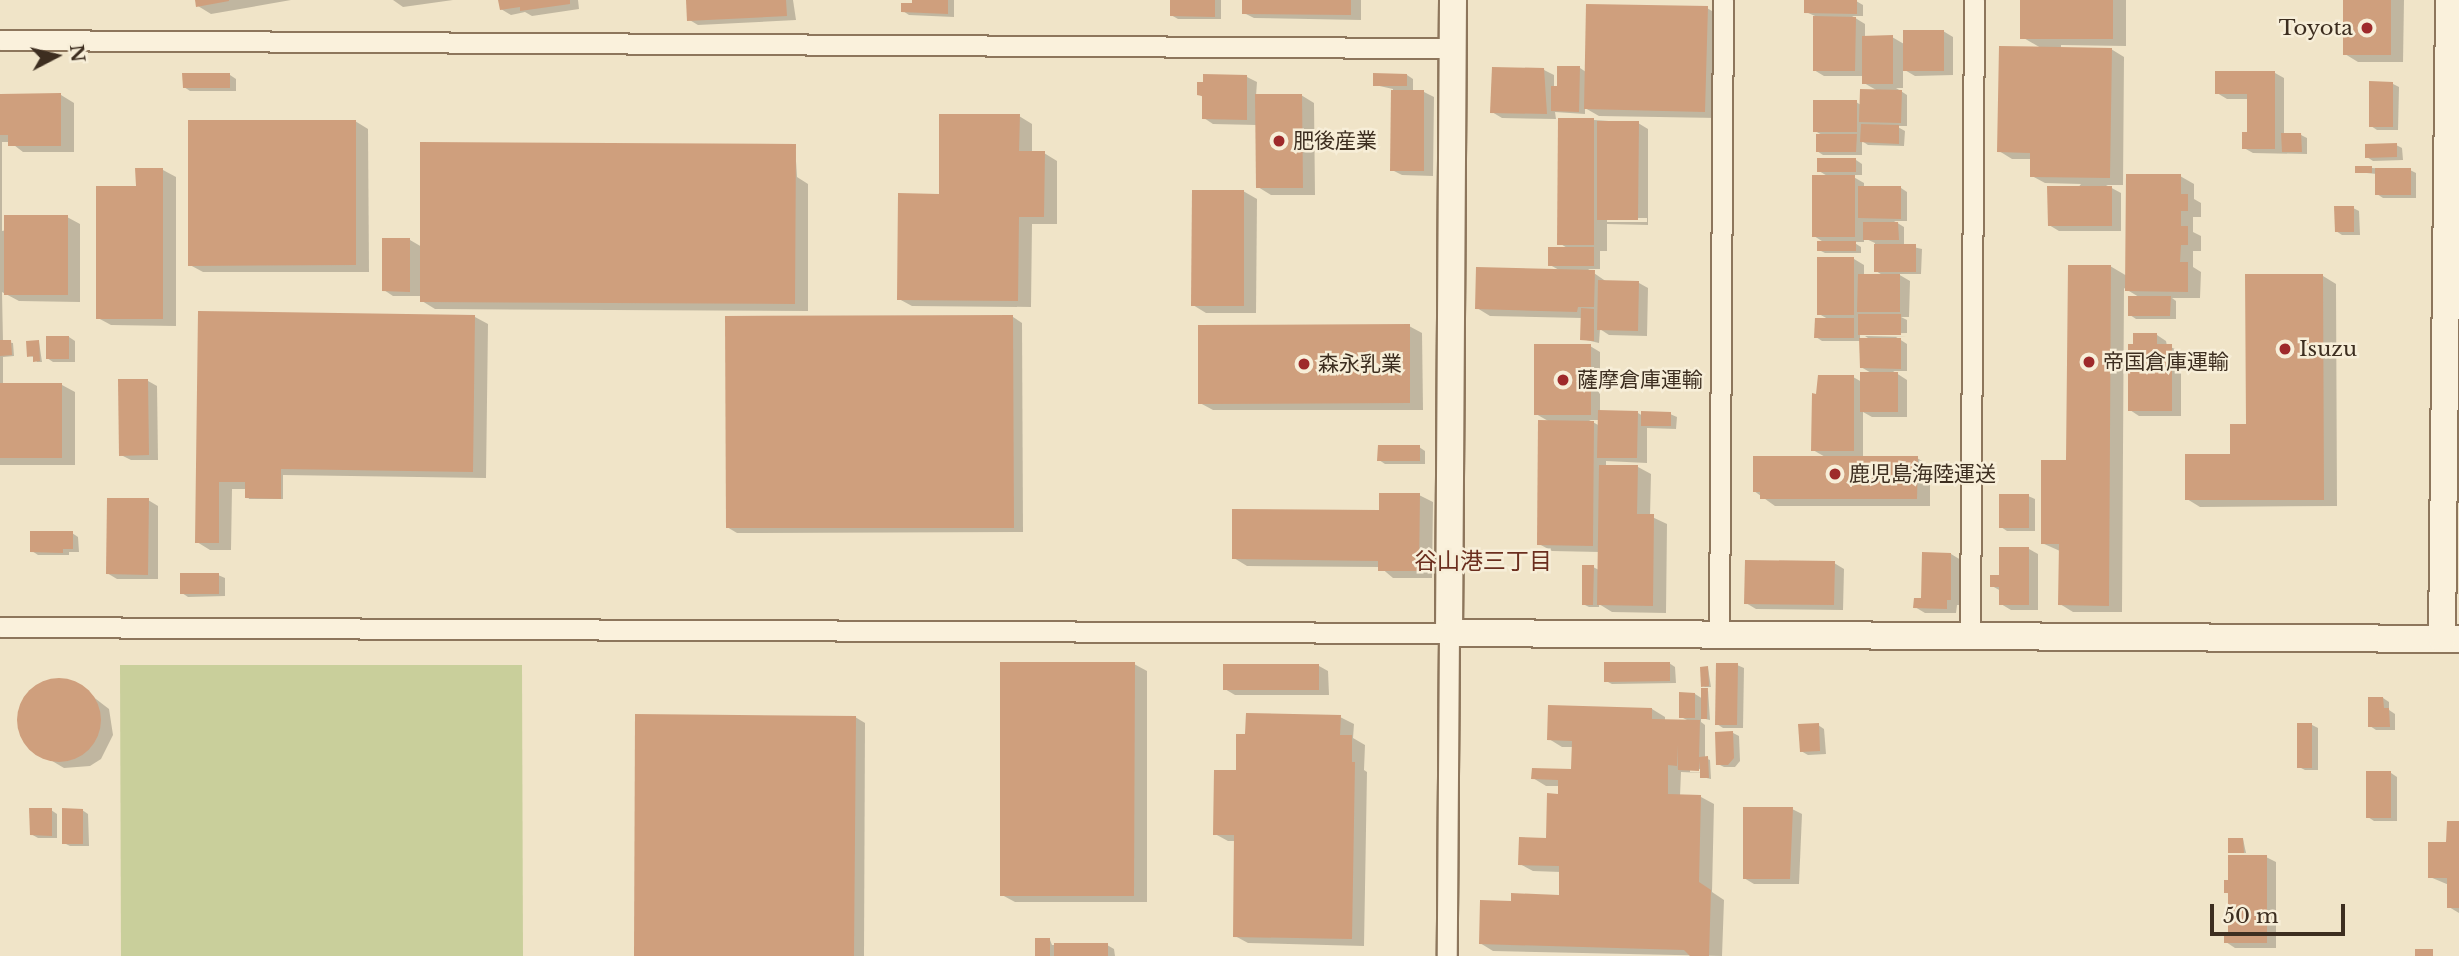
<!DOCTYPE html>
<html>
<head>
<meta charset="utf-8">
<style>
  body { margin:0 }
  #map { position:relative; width:2459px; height:956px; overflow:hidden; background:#f0e4c8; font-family:"Libre Baskerville","Noto Sans JP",serif }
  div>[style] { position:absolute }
  .green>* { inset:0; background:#c9cf9b }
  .shadow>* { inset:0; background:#0003 }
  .building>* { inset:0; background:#cf9f7d }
  .round { border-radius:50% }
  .roads { filter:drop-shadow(2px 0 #8d765c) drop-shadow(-2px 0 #8d765c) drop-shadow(0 2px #8d765c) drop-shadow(0 -2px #8d765c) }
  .street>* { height:19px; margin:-9.5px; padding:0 9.5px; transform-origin:9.5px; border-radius:9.5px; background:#faf1dc }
  .secondary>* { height:26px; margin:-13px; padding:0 13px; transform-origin:13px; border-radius:13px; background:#faf1dc }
  .dots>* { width:19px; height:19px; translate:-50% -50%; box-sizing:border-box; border:4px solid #f7eed8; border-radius:50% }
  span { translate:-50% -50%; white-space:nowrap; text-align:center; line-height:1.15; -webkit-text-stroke:5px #f7eed8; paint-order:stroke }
  .poi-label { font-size:21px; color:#3d2e20 }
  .right { translate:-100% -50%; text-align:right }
  .left { translate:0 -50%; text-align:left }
  .neighbourhood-label { font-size:23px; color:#6b2e1e }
  .north { position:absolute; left:21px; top:21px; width:70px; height:70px; -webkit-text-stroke:5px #f7eed8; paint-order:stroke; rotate:83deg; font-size:19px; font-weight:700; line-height:28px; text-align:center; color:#3d2e20 }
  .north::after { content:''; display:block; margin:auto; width:24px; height:32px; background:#3d2e20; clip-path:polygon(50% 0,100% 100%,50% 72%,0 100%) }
  .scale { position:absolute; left:2210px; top:904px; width:135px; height:32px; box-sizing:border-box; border:4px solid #3d2e20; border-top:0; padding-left:9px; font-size:21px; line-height:24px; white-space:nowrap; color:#3d2e20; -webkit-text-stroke:5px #f7eed8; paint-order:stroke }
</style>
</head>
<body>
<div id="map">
  <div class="green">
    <i style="clip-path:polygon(120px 665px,522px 665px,523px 956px,121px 956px)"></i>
  </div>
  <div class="shadow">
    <i style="clip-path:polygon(197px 0,291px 0,211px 14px,198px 6px)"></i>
    <i style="clip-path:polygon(393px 0,453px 0,403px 7px)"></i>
    <i style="clip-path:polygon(500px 0,578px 0,579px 9px,532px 16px,525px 12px,511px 15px,501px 9px)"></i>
    <i style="clip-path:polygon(688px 0,793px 0,796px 20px,698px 25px,688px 19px)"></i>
    <i style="clip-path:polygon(914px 0,954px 0,954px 17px,909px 15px,903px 11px,914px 4px)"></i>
    <i style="clip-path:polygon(1172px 0,1221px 0,1221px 19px,1178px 19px,1171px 15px)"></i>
    <i style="clip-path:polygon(1244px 0,1361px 0,1361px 20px,1254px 18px,1244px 13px)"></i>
    <i style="clip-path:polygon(2022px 0,2126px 0,2126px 46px,2061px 45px,2061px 49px,2111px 49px,2124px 57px,2123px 185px,2106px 185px,2121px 193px,2121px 231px,2059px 231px,2049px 225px,2081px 184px,2045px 183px,2032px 176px,2032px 159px,2012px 159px,1999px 151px,2041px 48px,2022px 37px)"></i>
    <i style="clip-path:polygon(2345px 0,2404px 0,2403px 62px,2358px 62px,2345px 54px)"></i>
    <i style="clip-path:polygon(1856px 1px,1863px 5px,1863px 16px,1852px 16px,1865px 24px,1865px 37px,1892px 37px,1904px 44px,1943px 31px,1953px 37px,1953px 75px,1915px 76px,1903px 69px,1903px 88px,1896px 88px,1907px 95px,1907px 126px,1896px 126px,1905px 131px,1904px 146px,1868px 145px,1862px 141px,1862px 155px,1823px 155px,1817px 151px,1824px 136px,1815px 131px,1856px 102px,1861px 105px,1878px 91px,1864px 83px,1864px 76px,1824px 76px,1814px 70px,1815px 16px,1806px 12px)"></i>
    <i style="clip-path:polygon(1707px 8px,1720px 16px,1718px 118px,1599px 116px,1585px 108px,1585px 114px,1555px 112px,1556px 119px,1502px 118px,1492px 112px,1544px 70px,1554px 75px,1554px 88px,1559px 88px,1580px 68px,1586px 72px)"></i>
    <i style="clip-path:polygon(2275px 73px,2284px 78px,2284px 135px,2301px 135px,2307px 138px,2307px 154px,2253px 153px,2244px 148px,2248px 134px,2249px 99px,2227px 99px,2217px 93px)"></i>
    <i style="clip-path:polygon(230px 75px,236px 79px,236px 91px,190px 91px,184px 87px)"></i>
    <i style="clip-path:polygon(1407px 75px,1413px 79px,1413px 92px,1424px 92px,1434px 97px,1433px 176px,1402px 175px,1392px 170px,1393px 89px,1375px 85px)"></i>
    <i style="clip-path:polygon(1247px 77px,1257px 82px,1256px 96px,1301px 95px,1314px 103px,1315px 195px,1271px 195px,1258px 187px,1257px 125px,1213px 124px,1204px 118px,1204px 98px,1199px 94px)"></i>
    <i style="clip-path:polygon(2393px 84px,2399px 87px,2398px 130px,2377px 130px,2371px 126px)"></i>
    <i style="clip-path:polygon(0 95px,61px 95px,74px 103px,74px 152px,23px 152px,10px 142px,2px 142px,2px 231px,67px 217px,80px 224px,80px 302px,19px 301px,2px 292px,3px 342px,13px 343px,14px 356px,3px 357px,3px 385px,62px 385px,75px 392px,75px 465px,0 465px)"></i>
    <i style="clip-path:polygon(1019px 116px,1032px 124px,1032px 153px,1044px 153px,1057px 161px,1057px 224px,1032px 224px,1031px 307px,912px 306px,899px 299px,941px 195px)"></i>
    <i style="clip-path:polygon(evenodd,1594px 120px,1638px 123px,1648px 129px,1648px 225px,1607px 224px,1607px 251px,1600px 251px,1600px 269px,1588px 269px,1607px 282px,1639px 283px,1648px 288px,1647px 336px,1609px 335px,1600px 329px,1599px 343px,1582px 339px,1582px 318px,1490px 316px,1477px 308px,1561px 271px,1550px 265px,1569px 249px,1559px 243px,1594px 120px,1607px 218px,1647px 218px,1647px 222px,1607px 222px,1607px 218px)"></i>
    <i style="clip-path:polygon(355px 121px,368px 129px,369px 272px,203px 272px,190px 265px)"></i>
    <i style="clip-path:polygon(795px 145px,797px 177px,808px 184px,808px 311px,435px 309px,422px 301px,422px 296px,393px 296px,384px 290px,410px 240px,422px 247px)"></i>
    <i style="clip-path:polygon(2396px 145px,2402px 148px,2403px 160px,2373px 161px,2367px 157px)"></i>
    <i style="clip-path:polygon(1856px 160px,1862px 164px,1862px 175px,1850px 175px,1864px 183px,1864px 188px,1901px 188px,1907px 192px,1907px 221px,1894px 221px,1904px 227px,1904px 245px,1922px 249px,1921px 274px,1898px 274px,1910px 281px,1909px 317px,1901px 317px,1907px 320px,1907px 333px,1860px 334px,1860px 340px,1871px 340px,1865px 336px,1907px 337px,1896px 337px,1907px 344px,1907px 371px,1893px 371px,1907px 380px,1907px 417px,1872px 417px,1863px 412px,1863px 458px,1917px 458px,1930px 466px,1930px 506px,1775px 506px,1754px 491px,1827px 458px,1813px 450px,1853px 377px,1862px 382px,1873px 374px,1861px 367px,1861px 341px,1822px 341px,1816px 337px,1828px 319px,1819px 314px,1854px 259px,1864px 265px,1864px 275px,1884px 276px,1876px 271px,1875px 243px,1864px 238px,1864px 242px,1853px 242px,1861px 247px,1861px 253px,1825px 253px,1819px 250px,1825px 243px,1814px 236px,1829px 177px,1819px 171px)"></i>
    <i style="clip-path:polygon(2372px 168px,2410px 170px,2416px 173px,2416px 198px,2383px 198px,2377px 194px,2377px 174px,2356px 172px)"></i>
    <i style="clip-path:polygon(163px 170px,176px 177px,176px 326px,111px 325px,98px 318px,137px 187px)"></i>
    <i style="clip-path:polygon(2180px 176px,2194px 184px,2194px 199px,2201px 203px,2201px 217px,2193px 217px,2193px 232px,2201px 236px,2201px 251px,2193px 251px,2193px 267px,2201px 272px,2200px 298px,2172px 298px,2176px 301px,2176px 319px,2136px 319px,2130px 315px,2139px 297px,2124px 288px,2122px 612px,2073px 612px,2060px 604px,2060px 551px,2042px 543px,2068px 462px,2110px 266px,2127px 276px)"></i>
    <i style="clip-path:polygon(1243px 191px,1257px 199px,1256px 313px,1206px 313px,1193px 305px)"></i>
    <i style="clip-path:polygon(2353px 208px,2359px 211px,2360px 235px,2342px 235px,2336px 231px)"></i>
    <i style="clip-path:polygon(2323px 276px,2336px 284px,2337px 506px,2200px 507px,2187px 499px,2231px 455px)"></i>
    <i style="clip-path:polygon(200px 313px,475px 317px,488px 324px,486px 478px,283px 475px,283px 499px,249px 499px,246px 489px,232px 489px,231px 550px,210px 550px,197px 542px)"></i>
    <i style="clip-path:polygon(1013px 317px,1022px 323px,1023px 532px,737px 533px,727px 527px)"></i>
    <i style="clip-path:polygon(1409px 326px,1422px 333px,1423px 410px,1213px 410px,1200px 403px)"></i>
    <i style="clip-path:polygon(2157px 335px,2166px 341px,2167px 346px,2181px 351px,2181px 416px,2139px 416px,2130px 410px)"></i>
    <i style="clip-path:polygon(69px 337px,75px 341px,75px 362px,53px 362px,47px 358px)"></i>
    <i style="clip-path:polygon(39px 342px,42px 362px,37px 362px,34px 357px,29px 356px)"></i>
    <i style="clip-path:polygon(evenodd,1590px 346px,1600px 352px,1600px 412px,1638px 413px,1643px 416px,1670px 414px,1677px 417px,1676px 429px,1647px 428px,1647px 463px,1606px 461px,1606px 466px,1638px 467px,1651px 474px,1650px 516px,1667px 524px,1666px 613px,1612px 612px,1599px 604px,1599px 607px,1589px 607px,1583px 604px,1593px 567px,1599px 570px,1600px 552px,1552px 551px,1539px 544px,1550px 422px,1536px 414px,1590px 346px,1589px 420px,1600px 420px,1600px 426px,1589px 420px)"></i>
    <i style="clip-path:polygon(148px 381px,157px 386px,158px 460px,131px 460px,121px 455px)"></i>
    <i style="clip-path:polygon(1419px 447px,1425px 451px,1425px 464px,1385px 464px,1379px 460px)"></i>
    <i style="clip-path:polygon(1419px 495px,1433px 502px,1432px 578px,1393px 578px,1380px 567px,1247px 566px,1234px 558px,1380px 512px)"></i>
    <i style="clip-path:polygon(2028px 496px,2035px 499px,2035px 531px,2007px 531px,2001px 527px)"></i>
    <i style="clip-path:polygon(148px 500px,158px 506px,158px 579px,117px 579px,107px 573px)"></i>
    <i style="clip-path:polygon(72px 533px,78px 537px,79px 552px,69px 552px,69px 555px,38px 555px,32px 551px)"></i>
    <i style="clip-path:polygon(2029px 549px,2038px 554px,2038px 610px,2011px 610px,2001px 604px,2001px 591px,1992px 586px)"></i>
    <i style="clip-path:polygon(1951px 554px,1961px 560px,1960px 605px,1957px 605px,1956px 613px,1925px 613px,1915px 607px)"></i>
    <i style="clip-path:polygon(1834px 563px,1844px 569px,1843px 610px,1756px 609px,1746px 603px)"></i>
    <i style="clip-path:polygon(218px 575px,225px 578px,225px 596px,188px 597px,182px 593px)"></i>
    <i style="clip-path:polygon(1669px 663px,1675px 667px,1676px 683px,1612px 684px,1606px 681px)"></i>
    <i style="clip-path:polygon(1134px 664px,1147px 671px,1147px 902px,1015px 902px,1002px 895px)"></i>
    <i style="clip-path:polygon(1737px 665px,1744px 668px,1743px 728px,1723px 728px,1717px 724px)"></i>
    <i style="clip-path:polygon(1319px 666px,1328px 671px,1329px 695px,1235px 695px,1225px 689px)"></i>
    <i style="clip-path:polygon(1708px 668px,1711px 687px,1705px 687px,1703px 686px)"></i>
    <i style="clip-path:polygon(48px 681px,75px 683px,109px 709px,113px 735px,101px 759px,90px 766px,64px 768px,27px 746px,21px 734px,20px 707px,36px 686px)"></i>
    <i style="clip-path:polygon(evenodd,1708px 690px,1710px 720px,1701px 718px,1701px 722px,1705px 725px,1705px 758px,1710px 760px,1711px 779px,1702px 777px,1702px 773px,1681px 772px,1680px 796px,1701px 797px,1714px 804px,1712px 892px,1724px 900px,1722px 956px,1493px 951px,1480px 943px,1513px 903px,1560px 896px,1561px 872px,1533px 871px,1520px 864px,1547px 839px,1559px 796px,1559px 786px,1546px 786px,1533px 778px,1573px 771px,1574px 747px,1562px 747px,1549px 739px,1652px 709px,1665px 717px,1665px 721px,1689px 721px,1681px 717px,1695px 694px,1703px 699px,1708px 690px,1690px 769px,1708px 769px,1707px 773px,1690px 772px,1690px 769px)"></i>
    <i style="clip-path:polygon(2383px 698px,2389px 702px,2389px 710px,2395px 714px,2395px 730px,2376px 730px,2370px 726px)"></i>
    <i style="clip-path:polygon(855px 717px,865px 723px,864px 956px,635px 956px)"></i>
    <i style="clip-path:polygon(1340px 717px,1354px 724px,1353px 738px,1365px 745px,1364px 770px,1367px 772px,1364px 946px,1248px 943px,1235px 936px,1236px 841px,1228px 841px,1215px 834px,1237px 772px)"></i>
    <i style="clip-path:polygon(1818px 725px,1824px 729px,1826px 754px,1808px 755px,1801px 751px)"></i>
    <i style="clip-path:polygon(2312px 725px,2318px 728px,2318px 770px,2305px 770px,2299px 767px)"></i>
    <i style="clip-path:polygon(1733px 733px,1739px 736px,1740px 761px,1735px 767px,1724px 767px,1718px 764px)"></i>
    <i style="clip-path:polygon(2391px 773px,2397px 777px,2397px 821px,2374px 821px,2368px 817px)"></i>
    <i style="clip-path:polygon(1792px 809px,1802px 814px,1799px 884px,1754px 884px,1744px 878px)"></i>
    <i style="clip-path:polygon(51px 810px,57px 814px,57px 838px,38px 838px,31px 834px)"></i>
    <i style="clip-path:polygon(82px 810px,88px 814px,89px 846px,70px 846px,64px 843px)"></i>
    <i style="clip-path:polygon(2459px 823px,2459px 913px,2449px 907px,2449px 885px,2430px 877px,2453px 844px)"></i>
    <i style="clip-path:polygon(2243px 839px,2246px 853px,2229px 852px)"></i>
    <i style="clip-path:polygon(2266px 857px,2276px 862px,2276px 948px,2235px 948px,2226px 942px,2229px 934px,2229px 894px,2226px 892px)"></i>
    <i style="clip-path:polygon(1050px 940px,1052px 945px,1107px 945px,1114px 949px,1115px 956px,1039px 956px)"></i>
  </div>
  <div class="building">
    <i style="clip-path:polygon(195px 0,229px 0,229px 1px,196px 7px)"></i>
    <i style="clip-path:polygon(498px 0,570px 0,570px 4px,520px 11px,520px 7px,500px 10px)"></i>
    <i style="clip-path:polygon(686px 0,786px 0,787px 16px,687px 21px)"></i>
    <i style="clip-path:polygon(912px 0,948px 0,948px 14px,901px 12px,901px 3px,912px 3px)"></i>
    <i style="clip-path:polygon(1170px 0,1215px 0,1215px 17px,1170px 16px)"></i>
    <i style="clip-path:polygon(1242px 0,1351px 0,1351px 15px,1242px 14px)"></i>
    <i style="clip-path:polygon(1804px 0,1857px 0,1857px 14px,1804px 13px)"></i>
    <i style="clip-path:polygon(2020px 0,2113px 0,2113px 39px,2020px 39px)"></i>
    <i style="clip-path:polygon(2343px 0,2391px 0,2391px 55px,2343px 55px)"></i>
    <i style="clip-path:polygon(1586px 4px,1708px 6px,1705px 112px,1584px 109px)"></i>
    <i style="clip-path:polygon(1813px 16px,1856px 17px,1855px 71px,1813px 71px)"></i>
    <i style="clip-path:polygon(1903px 30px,1944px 30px,1944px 71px,1903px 71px)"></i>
    <i style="clip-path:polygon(1893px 35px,1893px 84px,1862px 84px,1862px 36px)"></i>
    <i style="clip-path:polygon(1999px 46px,2112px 48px,2110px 178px,2030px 177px,2030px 153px,1997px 152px)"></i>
    <i style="clip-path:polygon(1557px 66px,1580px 66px,1579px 112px,1551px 111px,1551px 86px,1557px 86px)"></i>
    <i style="clip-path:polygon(1492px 67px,1544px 68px,1547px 114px,1490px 113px)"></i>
    <i style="clip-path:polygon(2215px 71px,2275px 71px,2275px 149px,2242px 149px,2242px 132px,2247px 132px,2247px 94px,2215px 94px)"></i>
    <i style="clip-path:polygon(182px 73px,230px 73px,230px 88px,183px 88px)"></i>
    <i style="clip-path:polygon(1373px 73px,1407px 74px,1407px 86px,1373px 86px)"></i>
    <i style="clip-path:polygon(1203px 74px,1247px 75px,1247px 120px,1202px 119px,1202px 96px,1197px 95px,1197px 82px,1203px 82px)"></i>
    <i style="clip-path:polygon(2369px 81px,2393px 82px,2393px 127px,2369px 127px)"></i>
    <i style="clip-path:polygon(1860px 89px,1902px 90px,1901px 123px,1859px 122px)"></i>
    <i style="clip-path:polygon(1391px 90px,1424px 90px,1424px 171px,1390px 171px)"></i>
    <i style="clip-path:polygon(61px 93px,61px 146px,8px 146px,8px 135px,0 135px,0 94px)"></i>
    <i style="clip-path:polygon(1255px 94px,1302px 94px,1303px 188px,1256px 188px)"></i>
    <i style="clip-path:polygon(1813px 100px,1857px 100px,1857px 132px,1813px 132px)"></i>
    <i style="clip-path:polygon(939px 114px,1020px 114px,1019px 151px,1045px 151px,1044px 217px,1019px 217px,1018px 301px,897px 300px,898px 193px,939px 194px)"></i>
    <i style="clip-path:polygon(1558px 118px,1594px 118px,1594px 245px,1557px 245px)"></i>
    <i style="clip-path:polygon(188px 120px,356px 120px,356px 265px,188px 266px)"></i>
    <i style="clip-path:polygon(1597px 121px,1639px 121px,1638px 220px,1597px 220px)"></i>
    <i style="clip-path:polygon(1861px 124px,1899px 125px,1899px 144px,1860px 142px)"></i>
    <i style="clip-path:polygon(2281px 133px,2301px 133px,2302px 152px,2282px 152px)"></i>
    <i style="clip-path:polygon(1816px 134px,1857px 134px,1856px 152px,1816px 152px)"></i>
    <i style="clip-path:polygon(420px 142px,796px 144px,795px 304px,420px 302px)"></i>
    <i style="clip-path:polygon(2397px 143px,2397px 157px,2365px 158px,2365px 144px)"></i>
    <i style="clip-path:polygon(1817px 158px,1856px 158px,1856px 172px,1817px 172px)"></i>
    <i style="clip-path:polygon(2355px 166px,2372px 166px,2372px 173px,2355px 173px)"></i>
    <i style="clip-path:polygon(135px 168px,163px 168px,163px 319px,96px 319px,96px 186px,136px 186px)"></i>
    <i style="clip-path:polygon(2375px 168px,2411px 168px,2411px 195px,2375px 195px)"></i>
    <i style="clip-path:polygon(2126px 174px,2181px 174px,2181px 194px,2188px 194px,2188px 211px,2181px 211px,2181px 226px,2188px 226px,2188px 245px,2181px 245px,2180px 262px,2188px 262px,2188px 292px,2125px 291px)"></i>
    <i style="clip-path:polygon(1812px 175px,1855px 175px,1855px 237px,1812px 237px)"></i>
    <i style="clip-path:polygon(1858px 186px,1901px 186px,1901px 219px,1858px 218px)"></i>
    <i style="clip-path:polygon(2047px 186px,2112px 186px,2112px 226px,2048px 226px)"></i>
    <i style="clip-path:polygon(1192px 190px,1244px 190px,1244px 306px,1191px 306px)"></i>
    <i style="clip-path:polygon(2334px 206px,2354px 206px,2354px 232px,2335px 232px)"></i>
    <i style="clip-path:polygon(4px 215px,68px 215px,68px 295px,4px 295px)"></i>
    <i style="clip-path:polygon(1863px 222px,1898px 222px,1899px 240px,1863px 240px)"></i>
    <i style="clip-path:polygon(382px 238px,410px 238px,410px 292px,382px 291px)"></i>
    <i style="clip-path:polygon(1817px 241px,1856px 241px,1856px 251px,1817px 251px)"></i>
    <i style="clip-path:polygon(1874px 244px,1916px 244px,1916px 272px,1874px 272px)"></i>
    <i style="clip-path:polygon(1548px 247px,1594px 247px,1594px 266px,1548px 266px)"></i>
    <i style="clip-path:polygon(1817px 257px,1854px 257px,1854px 315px,1817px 315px)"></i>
    <i style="clip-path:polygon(2068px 265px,2111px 265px,2109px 606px,2058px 605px,2059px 544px,2041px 544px,2041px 460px,2066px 460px)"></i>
    <i style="clip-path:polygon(1476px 267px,1595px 270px,1594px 307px,1578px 307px,1577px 312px,1475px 309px)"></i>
    <i style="clip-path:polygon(1858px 274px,1900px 274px,1900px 312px,1857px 312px)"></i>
    <i style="clip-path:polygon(2245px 274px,2323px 274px,2324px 500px,2185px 500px,2185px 454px,2230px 454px,2230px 424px,2246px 424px)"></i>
    <i style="clip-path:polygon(1598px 280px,1639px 281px,1638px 331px,1597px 330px)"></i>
    <i style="clip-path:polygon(2128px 296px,2171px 296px,2170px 316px,2128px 316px)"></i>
    <i style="clip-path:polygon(1581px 308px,1594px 309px,1594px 341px,1580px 340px)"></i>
    <i style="clip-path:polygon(198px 311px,475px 315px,473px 472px,281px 469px,281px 499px,245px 498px,245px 482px,219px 482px,219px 543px,195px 543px)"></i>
    <i style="clip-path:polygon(1858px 314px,1901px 314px,1901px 335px,1858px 335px)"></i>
    <i style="clip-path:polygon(1013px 315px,1014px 528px,726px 528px,725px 316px)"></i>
    <i style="clip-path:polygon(1815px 318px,1854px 318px,1854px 338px,1814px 338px)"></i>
    <i style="clip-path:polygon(1410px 324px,1410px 403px,1198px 404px,1198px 325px)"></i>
    <i style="clip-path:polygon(2133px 333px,2157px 333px,2157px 344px,2172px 344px,2172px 411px,2128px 411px,2128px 344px,2133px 344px)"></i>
    <i style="clip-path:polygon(46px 336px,69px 336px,69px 359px,46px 359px)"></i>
    <i style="clip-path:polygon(1859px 338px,1901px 338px,1901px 369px,1860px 368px)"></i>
    <i style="clip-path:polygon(0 340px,11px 340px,12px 355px,0 356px)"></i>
    <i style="clip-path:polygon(39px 340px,40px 361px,33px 362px,33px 356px,27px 357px,26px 341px)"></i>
    <i style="clip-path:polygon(1534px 344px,1591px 344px,1591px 415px,1534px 415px)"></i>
    <i style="clip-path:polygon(1860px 372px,1898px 372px,1898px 412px,1860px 412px)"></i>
    <i style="clip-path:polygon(1818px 375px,1854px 375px,1854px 451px,1811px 451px,1812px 393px,1816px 394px)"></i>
    <i style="clip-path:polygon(118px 379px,148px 379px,149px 455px,119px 456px)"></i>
    <i style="clip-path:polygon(0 383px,62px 383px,62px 458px,0 458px)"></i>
    <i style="clip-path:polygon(1598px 410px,1638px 411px,1637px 458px,1597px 458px)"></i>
    <i style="clip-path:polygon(1641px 411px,1671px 412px,1671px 426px,1641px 426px)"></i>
    <i style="clip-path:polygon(1538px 420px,1594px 421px,1593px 546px,1537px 545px)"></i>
    <i style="clip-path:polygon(1378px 445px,1420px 445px,1420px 461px,1377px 461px)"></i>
    <i style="clip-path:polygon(1753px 456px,1918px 456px,1917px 499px,1760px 499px,1760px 492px,1753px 492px)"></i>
    <i style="clip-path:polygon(1599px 465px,1638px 465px,1637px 514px,1654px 514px,1653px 606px,1597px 605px)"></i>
    <i style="clip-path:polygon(1379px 493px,1420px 493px,1419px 571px,1378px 571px,1378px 561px,1232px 559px,1232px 509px,1379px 510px)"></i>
    <i style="clip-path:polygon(1999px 494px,2029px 494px,2029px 528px,1999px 528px)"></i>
    <i style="clip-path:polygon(107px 498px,149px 498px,148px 575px,106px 574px)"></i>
    <i style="clip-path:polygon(30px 531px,73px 531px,73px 549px,63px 549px,63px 553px,30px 552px)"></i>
    <i style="clip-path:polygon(1999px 547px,2029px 547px,2029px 605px,1999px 605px,1999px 587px,1990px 587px,1990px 575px,1999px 575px)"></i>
    <i style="clip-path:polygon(1922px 552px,1951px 553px,1951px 600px,1947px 600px,1947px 609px,1913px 608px,1914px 598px,1921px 598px)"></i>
    <i style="clip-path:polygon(1745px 560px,1835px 561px,1834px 605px,1744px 604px)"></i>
    <i style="clip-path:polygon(1582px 565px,1594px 565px,1593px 605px,1582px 605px)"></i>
    <i style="clip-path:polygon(180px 573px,219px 573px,219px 594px,180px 594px)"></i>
    <i style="clip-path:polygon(1000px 662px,1135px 662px,1134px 896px,1000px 896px)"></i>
    <i style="clip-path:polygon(1604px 662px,1670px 662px,1670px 681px,1604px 682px)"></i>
    <i style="clip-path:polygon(1716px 663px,1738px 663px,1737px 725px,1715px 725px)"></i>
    <i style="clip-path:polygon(1223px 664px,1319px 664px,1319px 690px,1223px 690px)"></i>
    <i style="clip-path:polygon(1708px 666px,1709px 686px,1701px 687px,1700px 667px)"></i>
    <i class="round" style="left:17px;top:678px;width:84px;height:84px"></i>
    <i style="clip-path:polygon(1701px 688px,1708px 688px,1707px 719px,1701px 719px)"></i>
    <i style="clip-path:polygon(1679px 692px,1695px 693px,1695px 718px,1679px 718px)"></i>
    <i style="clip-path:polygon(2368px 697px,2383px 697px,2384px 708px,2389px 708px,2390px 727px,2368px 727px)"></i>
    <i style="clip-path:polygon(1548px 705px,1652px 708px,1652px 719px,1700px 720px,1699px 757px,1708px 756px,1709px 778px,1700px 778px,1700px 760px,1699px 771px,1678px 770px,1677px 745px,1677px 766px,1668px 765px,1668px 794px,1701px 795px,1699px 882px,1711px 890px,1709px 956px,1690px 956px,1684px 950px,1479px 944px,1480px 900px,1511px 901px,1511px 893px,1559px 895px,1559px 866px,1518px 865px,1519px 837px,1546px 838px,1547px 793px,1558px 794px,1558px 780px,1531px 779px,1532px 768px,1571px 769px,1572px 741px,1547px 740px)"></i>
    <i style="clip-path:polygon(1246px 713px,1341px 715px,1340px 735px,1352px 735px,1352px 762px,1355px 762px,1352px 939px,1233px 937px,1234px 835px,1213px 835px,1214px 770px,1236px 770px,1236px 734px,1245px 734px)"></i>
    <i style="clip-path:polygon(635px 714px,856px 716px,854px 956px,634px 956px)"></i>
    <i style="clip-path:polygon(1819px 723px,1820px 751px,1800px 752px,1798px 724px)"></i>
    <i style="clip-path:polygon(2297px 723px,2312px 723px,2312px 768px,2297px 768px)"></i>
    <i style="clip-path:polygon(1733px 731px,1734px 758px,1728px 765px,1716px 765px,1715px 732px)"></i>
    <i style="clip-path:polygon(2366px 771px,2391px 771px,2391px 818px,2366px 818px)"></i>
    <i style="clip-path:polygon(1743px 807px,1793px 807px,1790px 879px,1743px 879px)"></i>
    <i style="clip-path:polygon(29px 808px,52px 808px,52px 836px,30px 835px)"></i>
    <i style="clip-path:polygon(62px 808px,83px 809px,83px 844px,62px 844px)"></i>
    <i style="clip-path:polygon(2447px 821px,2459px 821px,2459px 908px,2447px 908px,2447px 878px,2428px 878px,2428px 842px,2446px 842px)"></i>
    <i style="clip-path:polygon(2228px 838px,2243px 838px,2244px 853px,2228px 853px)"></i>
    <i style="clip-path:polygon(2228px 855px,2267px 855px,2267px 943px,2224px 943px,2224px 932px,2228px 932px,2228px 893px,2224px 893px,2224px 880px,2228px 880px)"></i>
    <i style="clip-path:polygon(1035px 938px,1050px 938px,1050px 956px,1035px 956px)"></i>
    <i style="clip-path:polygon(1054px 943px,1108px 943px,1108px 956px,1054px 956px)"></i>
    <i style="clip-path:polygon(2415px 949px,2433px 949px,2433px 956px,2415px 956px)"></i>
  </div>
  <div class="roads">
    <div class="street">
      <i style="left:0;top:40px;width:1453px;rotate:0.32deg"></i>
      <i style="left:0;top:627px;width:1449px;rotate:0.24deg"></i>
      <i style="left:1449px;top:633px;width:323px;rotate:90.4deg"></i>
      <i style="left:1719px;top:635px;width:635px;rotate:-89.64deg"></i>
      <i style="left:1970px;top:636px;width:636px;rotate:-89.64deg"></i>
    </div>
    <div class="secondary">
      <i style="left:1453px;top:0;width:633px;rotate:90.36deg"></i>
      <i style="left:1449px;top:633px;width:1010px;rotate:0.34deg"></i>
      <i style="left:2442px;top:639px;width:639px;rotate:-89.37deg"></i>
    </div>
  </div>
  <div class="dots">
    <i style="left:2367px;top:28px;background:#9e2a2b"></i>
    <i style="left:1279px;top:141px;background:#9e2a2b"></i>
    <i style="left:2285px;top:349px;background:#9e2a2b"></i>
    <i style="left:2089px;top:362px;background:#9e2a2b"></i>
    <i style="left:1304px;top:364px;background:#9e2a2b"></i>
    <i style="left:1563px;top:380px;background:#9e2a2b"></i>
    <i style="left:1835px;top:474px;background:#9e2a2b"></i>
  </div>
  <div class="poi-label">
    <span class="right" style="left:2353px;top:28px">Toyota</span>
    <span class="left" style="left:1293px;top:141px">肥後産業</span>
    <span class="left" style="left:2299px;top:349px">Isuzu</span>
    <span class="left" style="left:2103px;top:362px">帝国倉庫運輸</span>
    <span class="left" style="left:1318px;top:364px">森永乳業</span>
    <span class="left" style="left:1577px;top:380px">薩摩倉庫運輸</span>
    <span class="left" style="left:1849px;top:474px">鹿児島海陸運送</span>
  </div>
  <div class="neighbourhood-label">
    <span style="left:1483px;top:561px">谷山港三丁目</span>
  </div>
  <div class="north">N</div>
  <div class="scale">50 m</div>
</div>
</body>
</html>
